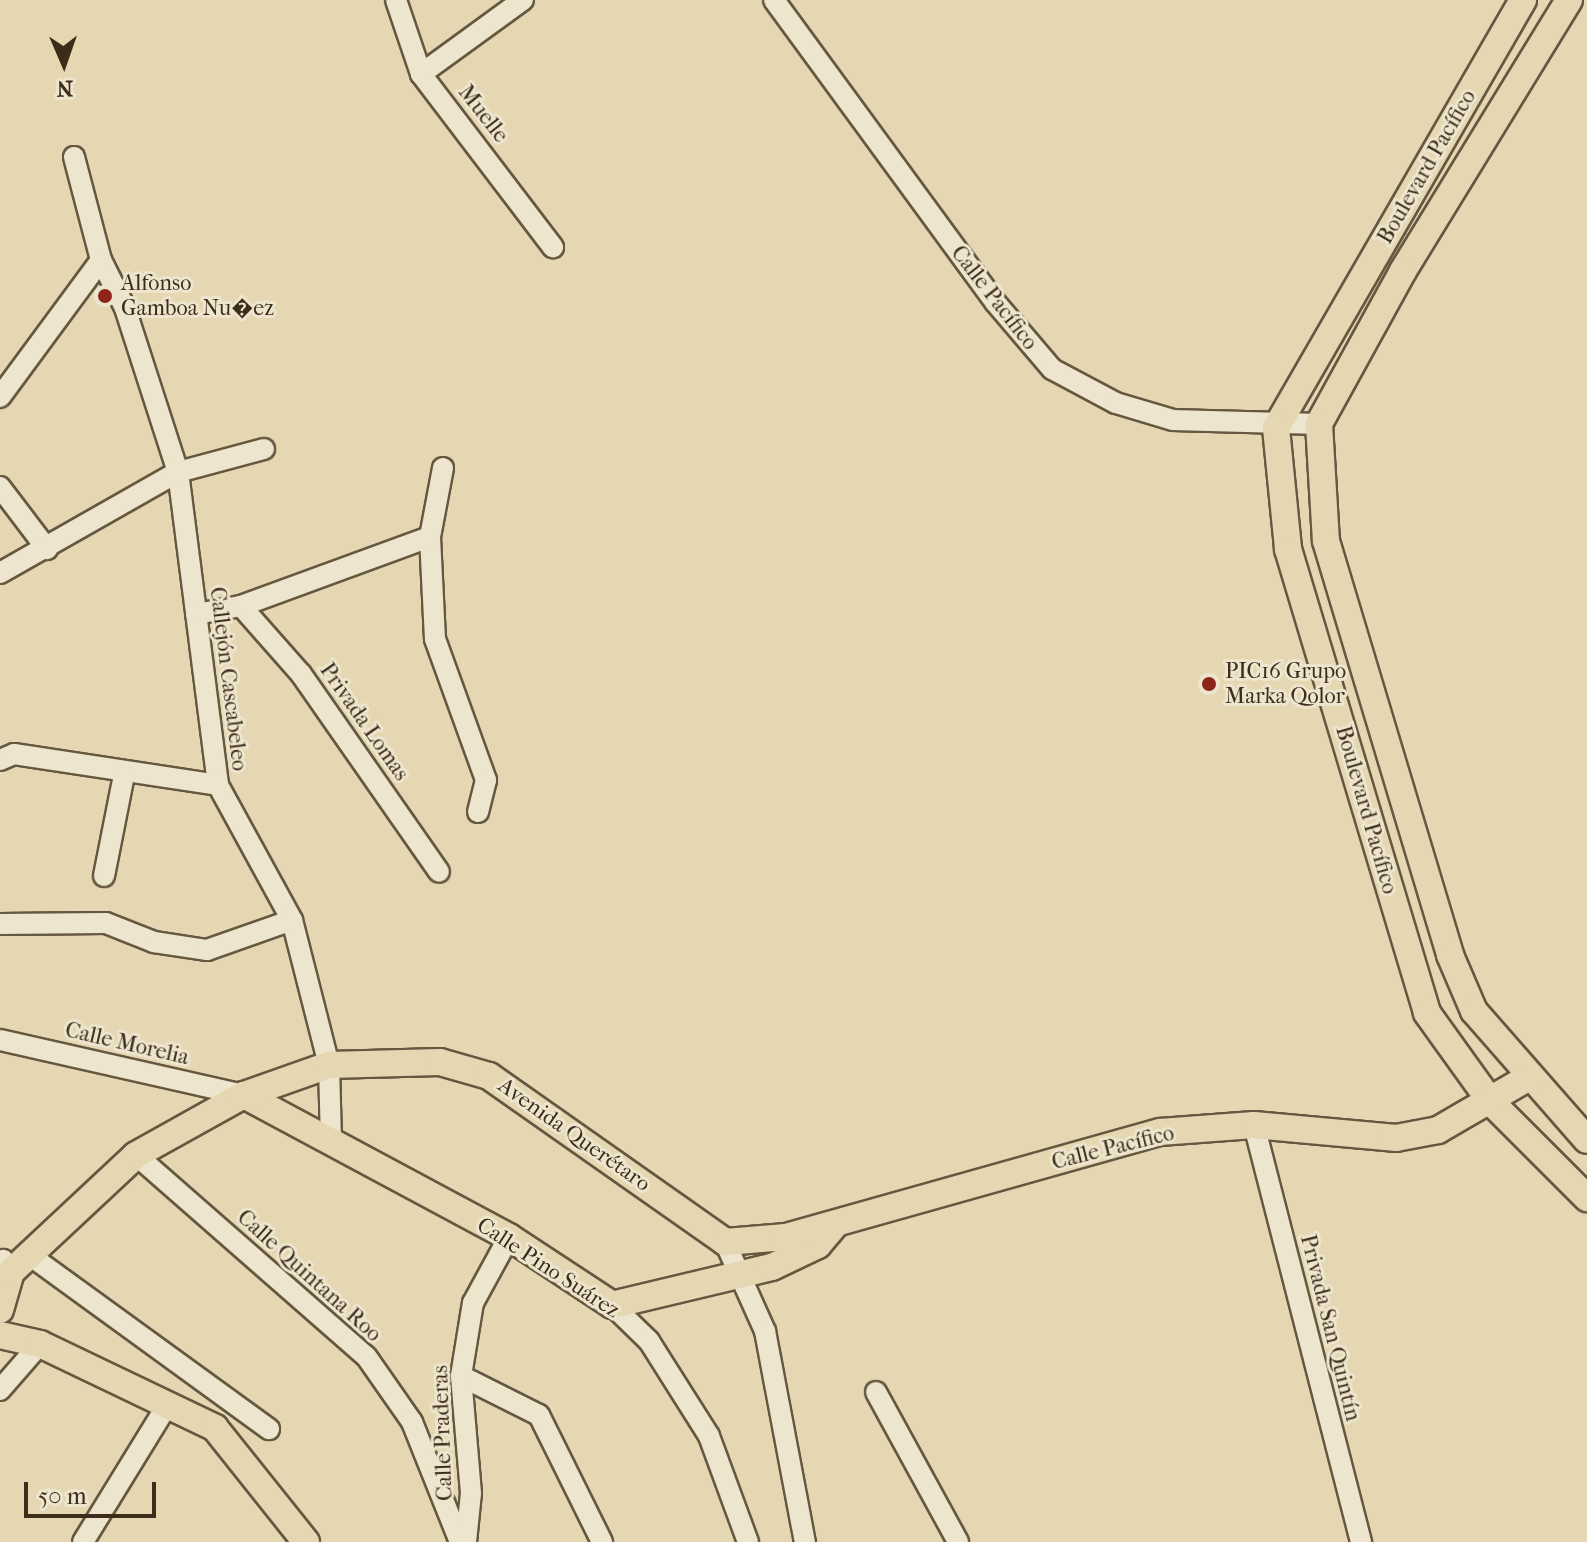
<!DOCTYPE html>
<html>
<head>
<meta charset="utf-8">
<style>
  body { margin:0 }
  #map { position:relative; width:1587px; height:1542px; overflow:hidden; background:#e4d7b2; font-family:"IM FELL French Canon",serif }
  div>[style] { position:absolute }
  .roads { filter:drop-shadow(2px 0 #665740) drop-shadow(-2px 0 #665740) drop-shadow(0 2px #665740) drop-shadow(0 -2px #665740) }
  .minor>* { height:20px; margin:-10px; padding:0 10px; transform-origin:10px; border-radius:10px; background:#ede5cd }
  .major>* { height:26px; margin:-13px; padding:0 13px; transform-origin:13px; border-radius:13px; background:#e4d7b2 }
  .dots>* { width:22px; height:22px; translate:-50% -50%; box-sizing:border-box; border:4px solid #ede5cd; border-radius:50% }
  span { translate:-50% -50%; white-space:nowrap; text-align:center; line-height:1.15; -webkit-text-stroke:6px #ede5cd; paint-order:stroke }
  .street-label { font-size:22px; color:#3c2c1a }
  .poi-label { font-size:22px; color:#3c2c1a }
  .left { translate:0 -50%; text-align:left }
  .north { position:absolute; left:24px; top:24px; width:80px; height:80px; -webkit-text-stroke:6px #ede5cd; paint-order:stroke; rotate:178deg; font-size:22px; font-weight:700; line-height:32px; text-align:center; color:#3c2c1a }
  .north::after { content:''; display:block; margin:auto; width:28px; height:36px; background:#3c2c1a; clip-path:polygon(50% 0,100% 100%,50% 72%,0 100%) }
  .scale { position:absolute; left:24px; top:1482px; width:132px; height:36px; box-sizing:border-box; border:4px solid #3c2c1a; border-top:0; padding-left:10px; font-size:24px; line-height:28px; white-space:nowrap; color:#3c2c1a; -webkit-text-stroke:6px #ede5cd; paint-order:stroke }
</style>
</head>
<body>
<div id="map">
  <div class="roads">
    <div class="minor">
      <i style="left:396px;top:0;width:78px;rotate:71.3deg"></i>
      <i style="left:421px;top:74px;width:218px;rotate:52.7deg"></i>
      <i style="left:774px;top:0;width:374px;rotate:53.8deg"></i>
      <i style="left:995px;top:302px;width:88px;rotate:49.6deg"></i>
      <i style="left:1052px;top:369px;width:72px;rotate:28deg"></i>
      <i style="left:1116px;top:403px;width:59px;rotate:16.6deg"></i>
      <i style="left:1173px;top:420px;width:146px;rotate:1.6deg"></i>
      <i style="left:421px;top:74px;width:126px;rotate:-36deg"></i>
      <i style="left:74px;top:157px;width:106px;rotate:75.3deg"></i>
      <i style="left:101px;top:260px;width:54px;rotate:63.4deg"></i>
      <i style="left:125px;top:308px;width:172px;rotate:72.1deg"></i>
      <i style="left:178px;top:472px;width:316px;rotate:82.7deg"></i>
      <i style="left:218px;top:785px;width:154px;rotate:61.3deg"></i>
      <i style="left:292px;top:920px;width:150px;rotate:75.7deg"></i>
      <i style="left:329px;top:1065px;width:78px;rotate:88.5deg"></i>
      <i style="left:0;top:397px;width:170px;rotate:-53.6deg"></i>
      <i style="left:443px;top:468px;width:70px;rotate:100.7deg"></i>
      <i style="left:430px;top:537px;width:102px;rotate:87.2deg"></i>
      <i style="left:435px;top:639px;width:150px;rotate:70.1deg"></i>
      <i style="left:486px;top:780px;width:33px;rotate:104deg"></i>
      <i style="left:0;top:487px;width:78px;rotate:52.8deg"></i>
      <i style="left:0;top:573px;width:205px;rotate:-29.6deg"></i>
      <i style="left:178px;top:472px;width:89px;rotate:-15deg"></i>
      <i style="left:241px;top:606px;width:91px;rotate:48.6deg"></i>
      <i style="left:301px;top:674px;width:241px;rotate:55.1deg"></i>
      <i style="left:196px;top:614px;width:46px;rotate:-10.1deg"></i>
      <i style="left:241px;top:606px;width:201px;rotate:-20.1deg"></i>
      <i style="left:0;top:760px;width:15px;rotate:-23deg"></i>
      <i style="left:14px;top:754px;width:206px;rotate:8.6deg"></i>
      <i style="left:104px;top:876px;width:103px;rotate:-78.8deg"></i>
      <i style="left:0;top:924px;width:106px;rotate:-0.5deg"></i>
      <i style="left:106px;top:923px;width:52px;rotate:21.6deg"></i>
      <i style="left:154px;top:942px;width:54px;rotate:8.6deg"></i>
      <i style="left:207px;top:950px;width:90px;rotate:-19.4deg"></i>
      <i style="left:0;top:1040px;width:250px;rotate:12.7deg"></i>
      <i style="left:1254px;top:1125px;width:431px;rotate:75.6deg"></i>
      <i style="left:136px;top:1155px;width:305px;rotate:41.2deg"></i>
      <i style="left:366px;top:1356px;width:80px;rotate:55.1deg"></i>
      <i style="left:412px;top:1422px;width:129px;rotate:68.2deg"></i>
      <i style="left:725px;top:1242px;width:98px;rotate:65.8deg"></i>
      <i style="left:765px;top:1331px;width:215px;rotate:79.3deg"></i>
      <i style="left:28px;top:1254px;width:298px;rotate:36deg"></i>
      <i style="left:0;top:1262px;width:4px;rotate:-34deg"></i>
      <i style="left:612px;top:1305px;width:52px;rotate:44.2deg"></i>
      <i style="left:649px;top:1341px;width:112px;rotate:57.7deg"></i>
      <i style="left:709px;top:1436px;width:113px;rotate:69.8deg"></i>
      <i style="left:461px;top:1376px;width:87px;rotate:26.6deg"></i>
      <i style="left:539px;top:1415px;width:142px;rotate:63.6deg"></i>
      <i style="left:0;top:1390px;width:61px;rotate:-49deg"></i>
      <i style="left:876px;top:1392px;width:171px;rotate:61.3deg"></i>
      <i style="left:83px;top:1542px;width:162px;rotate:-58.4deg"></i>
      <i style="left:466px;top:1542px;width:49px;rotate:-84.2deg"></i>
      <i style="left:471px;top:1493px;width:117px;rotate:-94.9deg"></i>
      <i style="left:461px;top:1376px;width:74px;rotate:-80.7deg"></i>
      <i style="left:473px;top:1303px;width:75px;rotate:-61.4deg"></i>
    </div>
    <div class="major">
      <i style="left:1523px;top:0;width:494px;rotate:120deg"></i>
      <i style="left:1276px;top:428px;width:122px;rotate:84.3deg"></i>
      <i style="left:1288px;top:549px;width:484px;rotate:73.3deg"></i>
      <i style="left:1427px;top:1013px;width:110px;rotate:54.3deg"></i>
      <i style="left:1491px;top:1102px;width:136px;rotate:45deg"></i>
      <i style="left:1569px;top:0;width:318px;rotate:121.5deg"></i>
      <i style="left:1403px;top:271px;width:175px;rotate:118.8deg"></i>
      <i style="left:1319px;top:424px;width:117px;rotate:86.6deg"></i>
      <i style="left:1326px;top:541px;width:432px;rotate:73.3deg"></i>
      <i style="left:1450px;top:955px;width:61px;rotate:66.8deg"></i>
      <i style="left:1474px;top:1011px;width:171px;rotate:48.8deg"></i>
      <i style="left:244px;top:1095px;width:301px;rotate:28.2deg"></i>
      <i style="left:509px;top:1237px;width:123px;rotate:33.4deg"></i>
      <i style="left:612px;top:1305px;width:164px;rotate:-13.4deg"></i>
      <i style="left:772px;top:1267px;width:51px;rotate:-25.6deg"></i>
      <i style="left:818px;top:1245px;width:25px;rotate:-50deg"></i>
      <i style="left:0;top:1310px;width:40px;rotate:-74deg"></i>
      <i style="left:11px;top:1272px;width:171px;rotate:-43.1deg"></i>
      <i style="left:136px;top:1155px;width:124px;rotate:-29.1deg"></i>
      <i style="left:244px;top:1095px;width:90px;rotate:-19.4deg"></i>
      <i style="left:329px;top:1065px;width:111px;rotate:-1.5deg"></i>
      <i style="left:440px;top:1062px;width:51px;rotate:15.9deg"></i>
      <i style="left:489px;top:1076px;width:289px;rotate:35.1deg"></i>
      <i style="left:725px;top:1242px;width:61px;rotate:-4.7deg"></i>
      <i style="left:786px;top:1237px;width:388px;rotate:-15.7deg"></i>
      <i style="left:1160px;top:1132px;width:94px;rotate:-4.3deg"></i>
      <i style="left:1254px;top:1125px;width:143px;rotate:5.2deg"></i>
      <i style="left:1396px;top:1138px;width:43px;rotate:-10.8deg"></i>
      <i style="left:1438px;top:1130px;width:102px;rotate:-30.1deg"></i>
      <i style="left:0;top:1335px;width:41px;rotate:12.7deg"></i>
      <i style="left:40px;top:1344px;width:194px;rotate:25.6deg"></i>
      <i style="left:215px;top:1428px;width:146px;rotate:51.4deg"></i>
    </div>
  </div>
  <div class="dots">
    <i style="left:105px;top:296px;background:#8f2418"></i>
    <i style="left:1209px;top:684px;background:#8f2418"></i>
  </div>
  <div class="street-label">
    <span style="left:483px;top:114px;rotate:52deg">Muelle</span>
    <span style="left:1427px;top:167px;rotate:-60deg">Boulevard Pacífico</span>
    <span style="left:994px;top:298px;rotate:52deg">Calle Pacífico</span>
    <span style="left:228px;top:679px;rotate:83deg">Callejón Cascabeleo</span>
    <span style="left:364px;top:722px;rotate:55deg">Privada Lomas</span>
    <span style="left:1366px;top:810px;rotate:74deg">Boulevard Pacífico</span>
    <span style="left:127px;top:1044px;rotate:13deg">Calle Morelia</span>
    <span style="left:574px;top:1135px;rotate:35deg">Avenida Querétaro</span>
    <span style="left:1113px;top:1148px;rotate:-14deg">Calle Pacífico</span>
    <span style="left:548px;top:1268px;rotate:33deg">Calle Pino Suárez</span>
    <span style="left:309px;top:1276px;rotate:42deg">Calle Quintana Roo</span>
    <span style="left:1330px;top:1328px;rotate:76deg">Privada San Quintín</span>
    <span style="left:443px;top:1433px;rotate:-92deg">Calle Praderas</span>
  </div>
  <div class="poi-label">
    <span class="left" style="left:121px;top:296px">Alfonso<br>Gamboa Nu�ez</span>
    <span class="left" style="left:1225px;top:684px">PIC16 Grupo<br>Marka Qolor</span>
  </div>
  <div class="north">N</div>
  <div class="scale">50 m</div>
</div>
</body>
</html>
